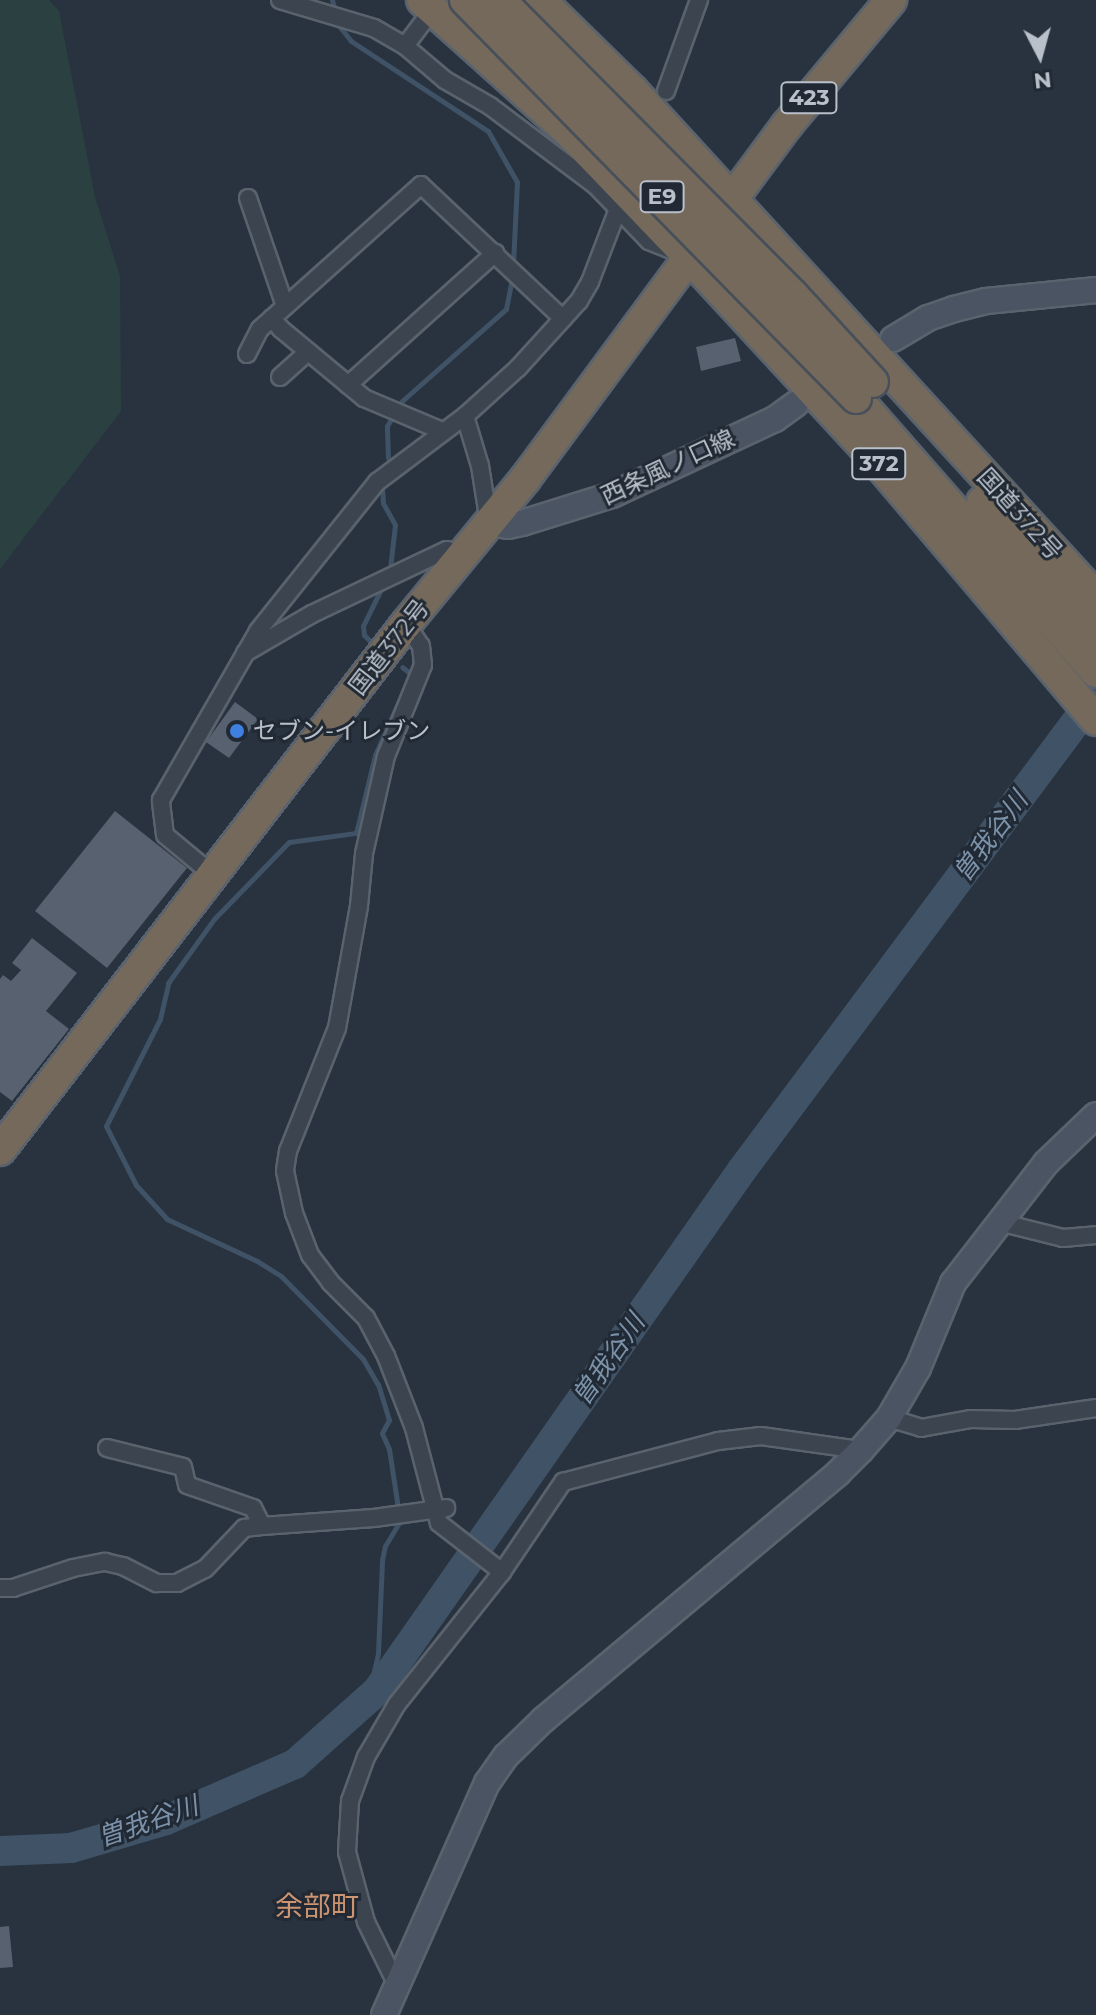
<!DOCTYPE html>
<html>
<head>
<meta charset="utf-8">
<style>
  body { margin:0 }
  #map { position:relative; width:1096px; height:2015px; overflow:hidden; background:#28333f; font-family:Montserrat,"Noto Sans JP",sans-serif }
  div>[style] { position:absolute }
  .green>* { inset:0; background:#2b4141 }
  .stream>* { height:5px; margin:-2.5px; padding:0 2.5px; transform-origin:2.5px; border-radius:2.5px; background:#405266 }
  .river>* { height:30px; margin:-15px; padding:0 15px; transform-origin:15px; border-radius:15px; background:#405266 }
  .building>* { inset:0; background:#57616f }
  .roads { filter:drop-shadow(2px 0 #5a636d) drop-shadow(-2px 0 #5a636d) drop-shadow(0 2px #5a636d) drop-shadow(0 -2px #5a636d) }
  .street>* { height:16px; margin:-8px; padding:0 8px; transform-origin:8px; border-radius:8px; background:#3c454f }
  .secondary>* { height:24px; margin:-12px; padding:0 12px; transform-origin:12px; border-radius:12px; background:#4b5462 }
  .highway>* { height:30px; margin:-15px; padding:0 15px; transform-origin:15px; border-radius:15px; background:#74695a }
  .bridges { filter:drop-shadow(2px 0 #47505a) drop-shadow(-2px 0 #47505a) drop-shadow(0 2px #47505a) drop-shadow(0 -2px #47505a) }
  .highway-bridge>* { height:30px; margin:-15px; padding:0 15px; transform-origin:15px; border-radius:15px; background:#74695a }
  .dots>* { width:22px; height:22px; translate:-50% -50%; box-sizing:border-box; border:4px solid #212a34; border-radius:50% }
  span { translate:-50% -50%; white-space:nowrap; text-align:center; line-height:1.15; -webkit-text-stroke:6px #212a34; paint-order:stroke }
  .shield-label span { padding:2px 6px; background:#212a34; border:2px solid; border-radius:6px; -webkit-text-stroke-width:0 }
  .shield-label { font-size:22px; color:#b9c0ca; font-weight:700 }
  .street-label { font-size:24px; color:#b9c0ca }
  .poi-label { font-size:24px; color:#b9c0ca }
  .left { translate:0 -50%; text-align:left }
  .water-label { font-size:26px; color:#7c92aa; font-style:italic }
  .quarter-label { font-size:28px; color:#cd9471 }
  .north { position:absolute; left:1000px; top:16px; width:80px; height:80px; -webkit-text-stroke:6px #212a34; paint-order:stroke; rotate:174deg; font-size:22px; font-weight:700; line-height:32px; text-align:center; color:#b9c0ca }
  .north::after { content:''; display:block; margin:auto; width:28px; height:36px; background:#b9c0ca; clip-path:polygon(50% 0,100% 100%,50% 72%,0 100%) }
</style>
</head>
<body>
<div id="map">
  <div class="green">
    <i style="clip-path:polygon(0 0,49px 0,59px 11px,95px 197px,120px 276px,121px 411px,0 569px)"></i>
  </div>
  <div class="stream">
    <i style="left:332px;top:0;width:27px;rotate:75deg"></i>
    <i style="left:339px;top:26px;width:19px;rotate:51deg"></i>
    <i style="left:351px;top:41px;width:164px;rotate:33.3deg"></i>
    <i style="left:488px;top:131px;width:59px;rotate:60.4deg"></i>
    <i style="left:517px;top:182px;width:82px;rotate:92.8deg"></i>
    <i style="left:388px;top:458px;width:32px;rotate:-92deg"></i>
    <i style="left:387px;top:426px;width:29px;rotate:-59deg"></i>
    <i style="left:402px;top:401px;width:139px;rotate:-41.5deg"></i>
    <i style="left:506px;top:309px;width:32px;rotate:-79deg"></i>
    <i style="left:382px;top:488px;width:15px;rotate:86deg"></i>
    <i style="left:383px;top:503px;width:25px;rotate:61deg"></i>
    <i style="left:395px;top:525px;width:43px;rotate:96.6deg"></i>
    <i style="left:374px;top:645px;width:14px;rotate:-135deg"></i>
    <i style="left:364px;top:635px;width:9px;rotate:-96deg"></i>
    <i style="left:363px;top:626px;width:46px;rotate:-64deg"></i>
    <i style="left:377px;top:1691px;width:20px;rotate:-99deg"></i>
    <i style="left:374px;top:1671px;width:18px;rotate:-77deg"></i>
    <i style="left:378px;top:1653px;width:93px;rotate:-87.5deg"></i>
    <i style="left:382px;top:1560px;width:14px;rotate:-78deg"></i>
    <i style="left:385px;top:1546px;width:29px;rotate:-59deg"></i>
    <i style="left:400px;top:1521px;width:73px;rotate:-98.7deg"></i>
    <i style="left:389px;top:1449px;width:17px;rotate:-114deg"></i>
    <i style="left:382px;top:1433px;width:15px;rotate:-62deg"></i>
    <i style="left:389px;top:1420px;width:37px;rotate:-107deg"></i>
    <i style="left:378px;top:1385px;width:30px;rotate:-120deg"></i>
    <i style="left:363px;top:1359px;width:117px;rotate:-134.7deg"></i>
    <i style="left:281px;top:1276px;width:28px;rotate:-148deg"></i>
    <i style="left:257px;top:1261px;width:99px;rotate:-155deg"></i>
    <i style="left:167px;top:1219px;width:46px;rotate:-132.4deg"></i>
    <i style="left:136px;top:1185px;width:66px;rotate:-117deg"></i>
    <i style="left:106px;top:1126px;width:120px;rotate:-63.2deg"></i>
    <i style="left:160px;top:1019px;width:37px;rotate:-77deg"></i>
    <i style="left:168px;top:983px;width:79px;rotate:-54.3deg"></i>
    <i style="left:214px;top:919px;width:107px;rotate:-45.8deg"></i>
    <i style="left:289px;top:842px;width:68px;rotate:-7.7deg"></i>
    <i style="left:356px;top:833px;width:80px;rotate:-76.3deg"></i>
    <i style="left:375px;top:755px;width:89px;rotate:-66deg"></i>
    <i style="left:411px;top:674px;width:11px;rotate:-142deg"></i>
  </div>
  <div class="river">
    <i style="left:0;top:1851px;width:71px;rotate:-2.4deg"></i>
    <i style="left:71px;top:1848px;width:99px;rotate:-16.4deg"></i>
    <i style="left:166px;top:1820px;width:141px;rotate:-23.5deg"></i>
    <i style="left:295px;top:1764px;width:110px;rotate:-41.7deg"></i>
    <i style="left:377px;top:1691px;width:636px;rotate:-54.99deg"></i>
    <i style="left:742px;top:1170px;width:592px;rotate:-53.3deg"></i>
  </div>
  <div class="building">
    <i style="clip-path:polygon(735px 338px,741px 361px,701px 371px,696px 347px)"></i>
    <i style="clip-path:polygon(235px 702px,258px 719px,229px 758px,206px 742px)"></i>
    <i style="clip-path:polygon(115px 811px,187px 868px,107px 968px,35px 911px)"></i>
    <i style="clip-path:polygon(32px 938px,77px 973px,46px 1011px,69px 1029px,12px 1101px,0 1092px,0 979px,3px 975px,11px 981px,21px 970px,12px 963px)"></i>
    <i style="clip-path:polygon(9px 1926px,13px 1967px,0 1968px,0 1927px)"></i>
  </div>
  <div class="roads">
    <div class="street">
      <i style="left:280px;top:0;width:98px;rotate:16.6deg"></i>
      <i style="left:374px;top:28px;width:36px;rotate:30deg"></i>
      <i style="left:405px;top:46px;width:52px;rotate:40.4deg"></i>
      <i style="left:445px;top:80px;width:52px;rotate:30deg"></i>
      <i style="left:490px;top:106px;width:131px;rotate:37deg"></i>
      <i style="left:595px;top:185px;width:78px;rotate:46deg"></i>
      <i style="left:649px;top:241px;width:27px;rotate:22deg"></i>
      <i style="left:405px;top:46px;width:31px;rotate:-53deg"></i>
      <i style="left:666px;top:91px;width:97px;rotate:-70.1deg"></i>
      <i style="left:248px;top:198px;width:114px;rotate:71.1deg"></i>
      <i style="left:272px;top:318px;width:14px;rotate:51deg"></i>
      <i style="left:281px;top:329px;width:108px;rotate:39.7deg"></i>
      <i style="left:364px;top:398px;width:85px;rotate:22.9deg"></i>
      <i style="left:247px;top:354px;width:28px;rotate:-63deg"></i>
      <i style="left:260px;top:329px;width:216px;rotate:-41.8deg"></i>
      <i style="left:421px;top:185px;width:195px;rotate:43.3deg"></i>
      <i style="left:280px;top:377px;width:38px;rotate:-42deg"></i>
      <i style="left:348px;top:385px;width:198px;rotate:-41.9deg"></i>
      <i style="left:465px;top:416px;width:52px;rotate:73.3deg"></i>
      <i style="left:480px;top:466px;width:58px;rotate:81deg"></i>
      <i style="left:406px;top:624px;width:27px;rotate:56deg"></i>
      <i style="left:421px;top:646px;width:19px;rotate:84deg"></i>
      <i style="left:423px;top:665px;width:98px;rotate:112.1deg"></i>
      <i style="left:386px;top:756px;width:100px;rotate:102.7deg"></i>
      <i style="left:364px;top:854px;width:52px;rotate:95.5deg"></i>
      <i style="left:359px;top:906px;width:124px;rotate:100.2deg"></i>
      <i style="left:337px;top:1028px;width:132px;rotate:111.7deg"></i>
      <i style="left:288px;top:1151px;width:20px;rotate:99deg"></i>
      <i style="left:285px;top:1171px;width:43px;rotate:77.9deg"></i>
      <i style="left:294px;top:1213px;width:45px;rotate:69.1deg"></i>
      <i style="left:310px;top:1255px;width:34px;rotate:53deg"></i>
      <i style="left:330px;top:1282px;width:51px;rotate:45deg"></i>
      <i style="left:366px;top:1318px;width:43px;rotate:62.2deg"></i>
      <i style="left:386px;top:1356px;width:77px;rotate:68.7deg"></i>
      <i style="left:414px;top:1428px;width:98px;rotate:75.3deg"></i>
      <i style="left:439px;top:1523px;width:80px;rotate:37.9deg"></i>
      <i style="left:245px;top:653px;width:78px;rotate:-30.2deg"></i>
      <i style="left:312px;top:614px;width:149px;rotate:-25.4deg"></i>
      <i style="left:447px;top:550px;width:18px;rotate:16deg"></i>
      <i style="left:213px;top:875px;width:62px;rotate:-140.2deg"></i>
      <i style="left:165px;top:835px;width:35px;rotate:-97deg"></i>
      <i style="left:161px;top:800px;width:195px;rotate:-60.1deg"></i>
      <i style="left:258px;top:631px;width:191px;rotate:-51.4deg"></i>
      <i style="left:377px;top:482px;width:110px;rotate:-36.9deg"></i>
      <i style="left:465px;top:416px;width:72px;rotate:-42.2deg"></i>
      <i style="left:518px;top:368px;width:91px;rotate:-47.7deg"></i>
      <i style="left:579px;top:301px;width:22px;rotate:-60deg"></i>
      <i style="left:590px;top:282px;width:78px;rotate:-69deg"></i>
      <i style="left:999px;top:1222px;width:66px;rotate:14deg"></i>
      <i style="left:1063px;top:1238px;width:33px;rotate:-5deg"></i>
      <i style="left:889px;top:1418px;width:34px;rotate:17deg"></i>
      <i style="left:921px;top:1428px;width:51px;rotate:-10.2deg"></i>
      <i style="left:971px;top:1419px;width:44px;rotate:1.3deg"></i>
      <i style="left:1015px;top:1420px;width:82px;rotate:-8.4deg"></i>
      <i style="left:107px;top:1448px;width:78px;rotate:14deg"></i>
      <i style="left:183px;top:1467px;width:18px;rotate:77deg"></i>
      <i style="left:187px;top:1485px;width:70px;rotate:19.2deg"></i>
      <i style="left:253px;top:1508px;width:20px;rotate:63deg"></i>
      <i style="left:262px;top:1526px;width:112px;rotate:-4.1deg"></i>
      <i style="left:374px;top:1518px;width:73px;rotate:-7.9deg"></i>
      <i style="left:0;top:1588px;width:13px"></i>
      <i style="left:13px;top:1588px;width:63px;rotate:-18.4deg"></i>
      <i style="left:73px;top:1568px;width:33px;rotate:-11deg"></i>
      <i style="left:105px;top:1562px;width:18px;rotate:13deg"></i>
      <i style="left:123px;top:1566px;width:38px;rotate:27deg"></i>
      <i style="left:157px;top:1583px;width:20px"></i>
      <i style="left:177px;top:1583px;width:31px;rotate:-27deg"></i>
      <i style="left:205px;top:1569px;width:57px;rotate:-46.4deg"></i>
      <i style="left:244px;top:1528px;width:18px;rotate:-6deg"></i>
      <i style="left:397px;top:1985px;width:70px;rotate:-116.2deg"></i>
      <i style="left:366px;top:1922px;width:73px;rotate:-105.2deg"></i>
      <i style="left:347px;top:1852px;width:51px;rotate:-86.6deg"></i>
      <i style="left:350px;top:1801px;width:47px;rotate:-70deg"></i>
      <i style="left:366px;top:1757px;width:61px;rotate:-59.7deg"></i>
      <i style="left:397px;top:1704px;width:169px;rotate:-51.5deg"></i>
      <i style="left:502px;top:1572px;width:109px;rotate:-55.9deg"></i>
      <i style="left:563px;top:1482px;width:160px;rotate:-14.8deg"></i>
      <i style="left:718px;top:1441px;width:43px;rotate:-6.6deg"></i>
      <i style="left:761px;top:1436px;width:101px;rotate:8deg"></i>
    </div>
    <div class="secondary">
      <i style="left:893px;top:339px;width:41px;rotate:-31deg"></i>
      <i style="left:928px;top:318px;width:28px;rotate:-19deg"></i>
      <i style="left:954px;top:309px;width:33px;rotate:-14deg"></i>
      <i style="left:986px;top:301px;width:111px;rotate:-5.7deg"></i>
      <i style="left:489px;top:523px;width:19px;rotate:9deg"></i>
      <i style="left:508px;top:526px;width:14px;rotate:-12deg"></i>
      <i style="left:522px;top:523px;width:94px;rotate:-17.3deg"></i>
      <i style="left:612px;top:495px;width:180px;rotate:-25deg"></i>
      <i style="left:775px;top:419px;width:26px;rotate:-36deg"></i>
      <i style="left:384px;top:2015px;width:254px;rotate:-66.1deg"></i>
      <i style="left:487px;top:1783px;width:33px;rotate:-55deg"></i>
      <i style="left:506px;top:1756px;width:52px;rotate:-44.2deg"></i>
      <i style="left:543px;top:1720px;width:385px;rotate:-39.9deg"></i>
      <i style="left:838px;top:1473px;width:33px;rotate:-45deg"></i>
      <i style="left:861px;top:1450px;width:43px;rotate:-48.8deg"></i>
      <i style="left:889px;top:1418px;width:58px;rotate:-59.9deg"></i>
      <i style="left:918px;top:1368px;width:92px;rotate:-67.6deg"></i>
      <i style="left:953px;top:1283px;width:152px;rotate:-52.2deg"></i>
      <i style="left:1046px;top:1163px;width:69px;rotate:-43.8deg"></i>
    </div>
    <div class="highway">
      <i style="left:422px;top:0;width:195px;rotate:41.9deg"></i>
      <i style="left:567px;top:130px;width:176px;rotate:46.2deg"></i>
      <i style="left:689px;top:257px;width:263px;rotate:47.3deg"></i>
      <i style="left:867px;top:450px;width:354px;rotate:49.7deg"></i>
      <i style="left:540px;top:0;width:129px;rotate:44.4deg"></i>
      <i style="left:632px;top:90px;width:687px;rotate:47.54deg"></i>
      <i style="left:856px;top:398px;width:364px;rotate:48.8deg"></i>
      <i style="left:982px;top:502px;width:174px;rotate:49deg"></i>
      <i style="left:0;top:1150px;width:664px;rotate:-52.34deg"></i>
      <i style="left:406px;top:624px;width:188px;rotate:-50.6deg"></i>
      <i style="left:525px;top:479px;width:440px;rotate:-53.5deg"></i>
      <i style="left:787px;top:125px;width:163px;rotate:-50.2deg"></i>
    </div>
  </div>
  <div class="bridges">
    <div class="highway-bridge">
      <i style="left:465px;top:0;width:558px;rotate:45.51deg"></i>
      <i style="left:500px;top:0;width:416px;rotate:45.2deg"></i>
      <i style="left:793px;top:295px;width:118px;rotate:47.4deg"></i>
    </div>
  </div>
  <div class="dots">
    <i style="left:237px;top:731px;background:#3f7fe0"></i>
  </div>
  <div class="shield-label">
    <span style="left:809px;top:98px">423</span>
    <span style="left:662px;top:197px">E9</span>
    <span style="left:879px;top:464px">372</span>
  </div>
  <div class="street-label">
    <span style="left:668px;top:467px;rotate:-25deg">西条風ノ口線</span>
    <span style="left:1020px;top:514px;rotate:48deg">国道372号</span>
    <span style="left:389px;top:647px;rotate:-52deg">国道372号</span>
  </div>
  <div class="poi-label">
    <span class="left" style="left:253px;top:731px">セブン-イレブン</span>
  </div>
  <div class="water-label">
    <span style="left:991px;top:837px;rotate:-53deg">曽我谷川</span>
    <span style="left:609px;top:1360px;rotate:-55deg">曽我谷川</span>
    <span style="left:148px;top:1822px;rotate:-19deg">曽我谷川</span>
  </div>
  <div class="quarter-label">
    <span style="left:317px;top:1906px">余部町</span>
  </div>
  <div class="north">N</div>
</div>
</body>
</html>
